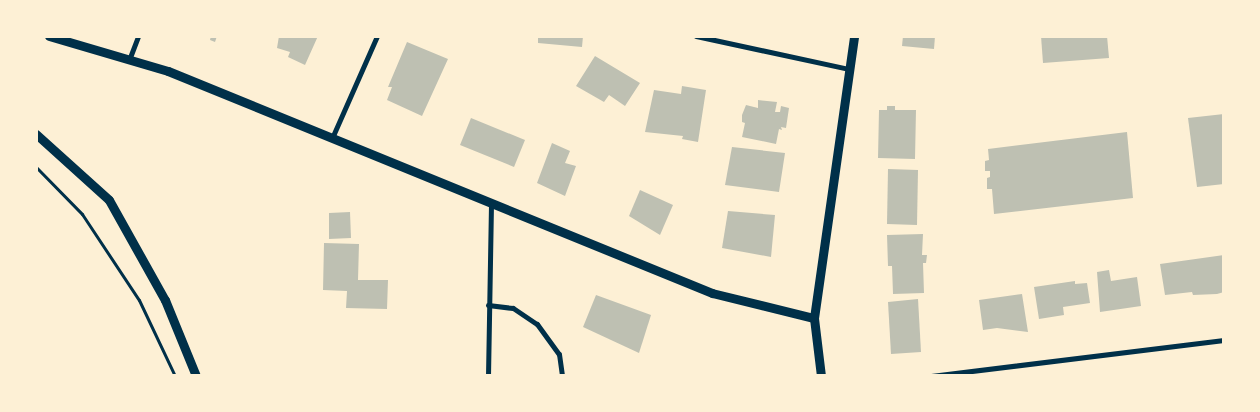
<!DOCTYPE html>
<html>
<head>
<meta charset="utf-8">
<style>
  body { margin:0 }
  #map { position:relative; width:1260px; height:412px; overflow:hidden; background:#fdf0d5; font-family:"Space Grotesk",sans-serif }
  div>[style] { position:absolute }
  .building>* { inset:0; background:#bec0b2 }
  .path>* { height:3px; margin:-1.5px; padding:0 1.5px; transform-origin:1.5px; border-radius:1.5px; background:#003049 }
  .minor>* { height:5px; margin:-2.5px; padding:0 2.5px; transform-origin:2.5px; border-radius:2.5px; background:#003049 }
  .tertiary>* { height:9px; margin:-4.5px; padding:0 4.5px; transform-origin:4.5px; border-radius:4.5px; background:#003049 }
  span { translate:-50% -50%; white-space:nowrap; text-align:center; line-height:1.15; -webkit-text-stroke:4.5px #fdf0d5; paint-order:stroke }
  .frame { position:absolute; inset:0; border:38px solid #fdf0d5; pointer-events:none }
</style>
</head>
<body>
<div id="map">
  <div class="building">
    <i style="clip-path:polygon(211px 36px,217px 36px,215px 42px,210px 40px)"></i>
    <i style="clip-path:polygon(279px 36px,318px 36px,305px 65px,288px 57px,290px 52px,277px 48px)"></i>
    <i style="clip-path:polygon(538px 36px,583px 36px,582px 47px,538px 43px)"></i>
    <i style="clip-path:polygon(903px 36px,935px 36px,934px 49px,902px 46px)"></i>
    <i style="clip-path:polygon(1041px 36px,1107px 36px,1109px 58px,1043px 63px)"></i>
    <i style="clip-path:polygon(407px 42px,448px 59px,422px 116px,387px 100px,392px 87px,388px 87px)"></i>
    <i style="clip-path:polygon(595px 56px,640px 83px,625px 106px,609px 95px,604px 102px,576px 86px)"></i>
    <i style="clip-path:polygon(682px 86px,706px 90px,698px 142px,682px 139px,683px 136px,645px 132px,654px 90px,681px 94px)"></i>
    <i style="clip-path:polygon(758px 100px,777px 102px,775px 112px,780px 112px,781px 106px,789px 108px,786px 128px,781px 127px,782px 130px,779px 129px,776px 144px,742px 137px,745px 123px,742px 122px,742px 115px,746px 105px,758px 108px)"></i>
    <i style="clip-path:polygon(887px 106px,895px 106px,895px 110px,916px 110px,915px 159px,878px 158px,879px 110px,887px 110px)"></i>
    <i style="clip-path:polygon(1224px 114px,1224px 184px,1197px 187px,1188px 118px)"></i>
    <i style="clip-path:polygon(471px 118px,525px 140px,514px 167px,460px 145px)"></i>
    <i style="clip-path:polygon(1127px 132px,1133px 198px,994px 214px,992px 189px,987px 189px,987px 178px,990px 177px,990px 171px,985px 171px,985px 161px,989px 160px,988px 149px)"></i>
    <i style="clip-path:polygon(552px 143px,570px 151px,565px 163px,576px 166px,565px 196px,537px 183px)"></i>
    <i style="clip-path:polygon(732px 147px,785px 153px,779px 192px,725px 185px)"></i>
    <i style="clip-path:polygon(888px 169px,918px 170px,917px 225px,887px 224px)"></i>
    <i style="clip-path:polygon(640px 190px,673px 205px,660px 235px,629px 216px)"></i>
    <i style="clip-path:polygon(728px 211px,775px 215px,771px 257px,722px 248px)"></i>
    <i style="clip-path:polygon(350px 212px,351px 238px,329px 239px,329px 213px)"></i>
    <i style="clip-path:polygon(923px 234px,922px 255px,927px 255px,926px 263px,923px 263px,924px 293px,893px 294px,892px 266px,888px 266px,887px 235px)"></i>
    <i style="clip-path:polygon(324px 243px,359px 244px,358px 280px,388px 280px,387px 309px,346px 308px,347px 291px,323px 290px)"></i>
    <i style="clip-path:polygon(1224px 255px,1224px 292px,1217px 294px,1193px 295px,1192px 292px,1165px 295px,1160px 264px)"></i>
    <i style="clip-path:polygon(1109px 270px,1111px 281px,1137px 277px,1141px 306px,1100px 312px,1097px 272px)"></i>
    <i style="clip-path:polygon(1075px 281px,1075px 284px,1087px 283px,1090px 303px,1063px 307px,1064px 315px,1039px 319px,1034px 287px)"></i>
    <i style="clip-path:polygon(1022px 294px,1028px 332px,997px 328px,983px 330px,979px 300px)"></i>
    <i style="clip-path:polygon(596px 295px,651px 315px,639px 353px,583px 327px)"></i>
    <i style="clip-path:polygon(918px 299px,921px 352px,891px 354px,888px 302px)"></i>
  </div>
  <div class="path">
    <i style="left:36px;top:167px;width:66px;rotate:45.6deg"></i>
    <i style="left:82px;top:214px;width:103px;rotate:56.5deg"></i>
    <i style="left:139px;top:300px;width:84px;rotate:64.7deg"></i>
  </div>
  <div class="minor">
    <i style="left:696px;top:36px;width:157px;rotate:12.2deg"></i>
    <i style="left:129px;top:60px;width:26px;rotate:-69deg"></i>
    <i style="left:332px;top:138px;width:111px;rotate:-66.2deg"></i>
    <i style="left:488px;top:305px;width:25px;rotate:7deg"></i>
    <i style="left:513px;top:308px;width:29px;rotate:34deg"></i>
    <i style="left:537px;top:324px;width:37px;rotate:54deg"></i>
    <i style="left:559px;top:354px;width:22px;rotate:82deg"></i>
    <i style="left:488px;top:376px;width:173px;rotate:-89deg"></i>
    <i style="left:931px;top:376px;width:295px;rotate:-7deg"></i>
  </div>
  <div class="tertiary">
    <i style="left:49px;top:36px;width:124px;rotate:16.4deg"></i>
    <i style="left:168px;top:71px;width:588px;rotate:22.2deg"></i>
    <i style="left:712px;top:293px;width:105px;rotate:13.8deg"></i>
    <i style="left:36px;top:134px;width:98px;rotate:42.1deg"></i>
    <i style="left:109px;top:200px;width:115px;rotate:60.8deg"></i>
    <i style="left:165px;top:300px;width:82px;rotate:67.8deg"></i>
    <i style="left:821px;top:376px;width:58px;rotate:-96.9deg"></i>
    <i style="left:814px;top:318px;width:285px;rotate:-81.9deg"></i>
  </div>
  <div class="frame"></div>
</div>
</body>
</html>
